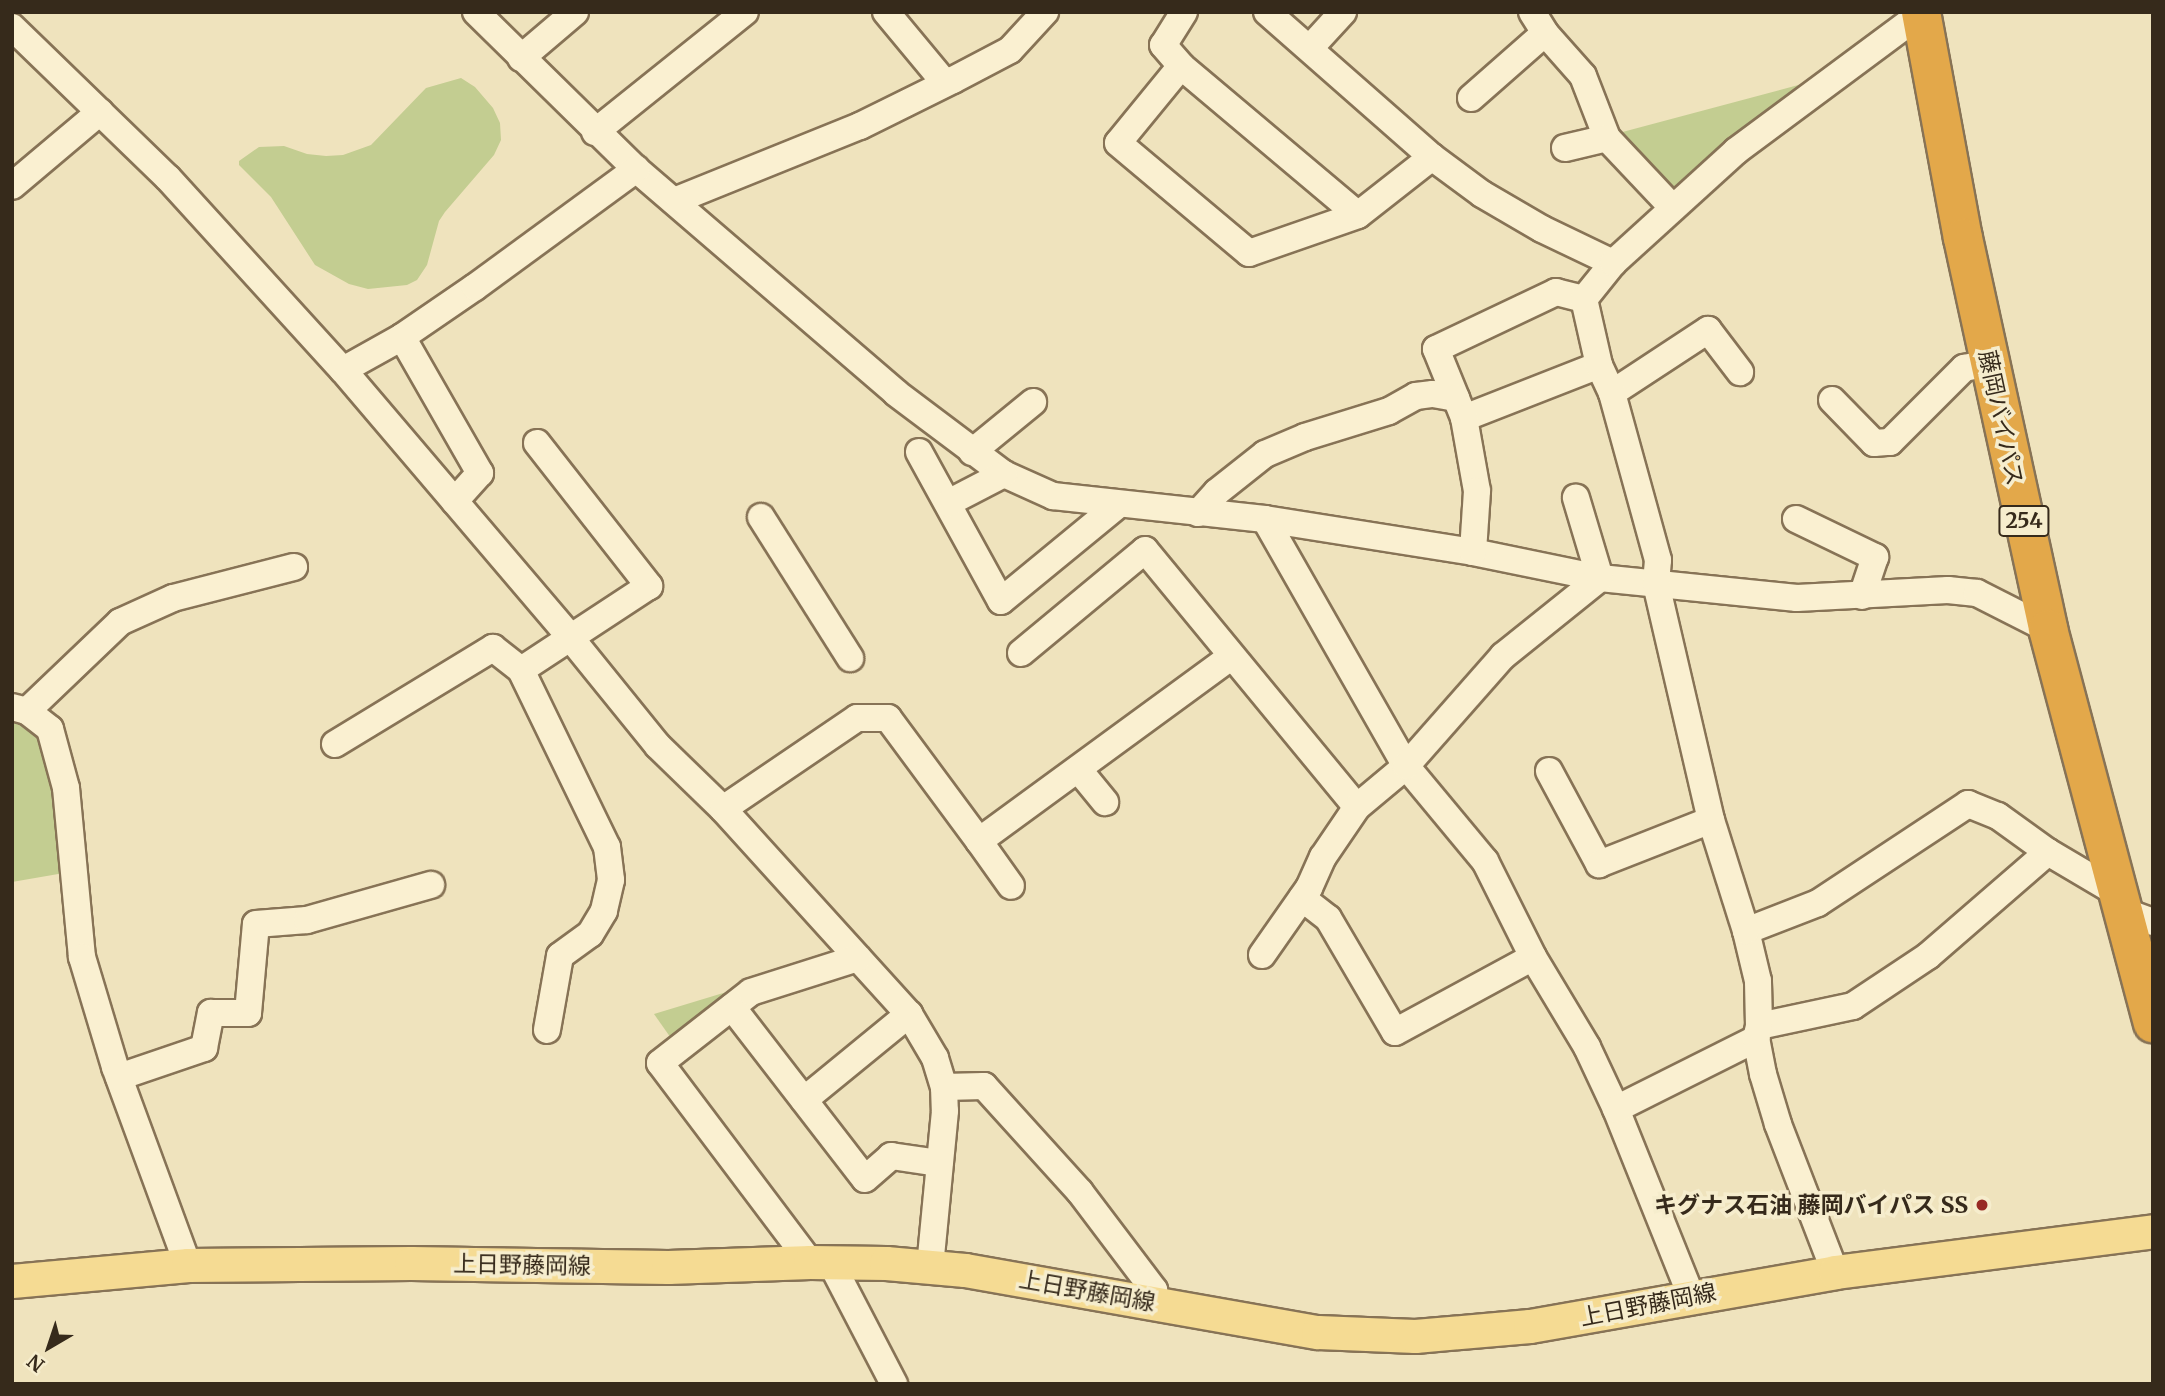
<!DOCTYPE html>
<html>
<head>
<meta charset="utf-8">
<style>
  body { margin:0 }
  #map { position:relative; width:2165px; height:1396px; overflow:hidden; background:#efe3bd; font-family:Merriweather,"Noto Sans JP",serif }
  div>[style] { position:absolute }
  .green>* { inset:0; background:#c3cd91 }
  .roads { filter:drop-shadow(2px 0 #877356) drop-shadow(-2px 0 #877356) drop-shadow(0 2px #877356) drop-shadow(0 -2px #877356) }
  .minor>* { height:26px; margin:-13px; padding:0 13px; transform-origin:13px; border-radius:13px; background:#faf0d1 }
  .major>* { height:33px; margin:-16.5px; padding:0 16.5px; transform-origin:16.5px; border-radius:16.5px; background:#f5db93 }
  .highway>* { height:38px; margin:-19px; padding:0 19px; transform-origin:19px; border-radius:19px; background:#e3a84a }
  .dots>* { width:19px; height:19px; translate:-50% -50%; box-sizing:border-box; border:4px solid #f6edcd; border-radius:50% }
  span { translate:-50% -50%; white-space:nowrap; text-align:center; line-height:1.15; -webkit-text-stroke:7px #f6edcd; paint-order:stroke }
  .shield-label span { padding:2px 5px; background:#f6edcd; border:2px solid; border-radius:5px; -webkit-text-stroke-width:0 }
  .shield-label { font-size:21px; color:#362a1b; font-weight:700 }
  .street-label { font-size:23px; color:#362a1b }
  .poi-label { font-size:23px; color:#362a1b; font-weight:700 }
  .right { translate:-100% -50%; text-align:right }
  .frame { position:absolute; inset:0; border:14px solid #362a1b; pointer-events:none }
  .north { position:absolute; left:14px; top:1312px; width:70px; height:70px; -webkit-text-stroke:5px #f6edcd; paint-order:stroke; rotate:219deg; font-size:19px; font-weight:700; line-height:28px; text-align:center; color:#362a1b }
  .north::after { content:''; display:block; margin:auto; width:24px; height:32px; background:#362a1b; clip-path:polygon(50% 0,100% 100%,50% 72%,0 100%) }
</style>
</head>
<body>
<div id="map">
  <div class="green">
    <i style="clip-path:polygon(461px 78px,475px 87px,493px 108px,500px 123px,501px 140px,494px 155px,445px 212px,439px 221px,427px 265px,417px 280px,407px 285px,368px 289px,349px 284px,315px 265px,271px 197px,239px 165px,239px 161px,259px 147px,284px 146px,307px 154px,326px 156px,343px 155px,371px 145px,426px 88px)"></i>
    <i style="clip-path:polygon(1817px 80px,1678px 188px,1664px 187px,1615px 134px)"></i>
    <i style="clip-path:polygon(12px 714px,33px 723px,46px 745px,64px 873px,12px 882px)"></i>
    <i style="clip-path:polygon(743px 987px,673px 1041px,654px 1014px)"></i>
  </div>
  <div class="roads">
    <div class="minor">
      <i style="left:476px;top:12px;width:224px;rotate:44.5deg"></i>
      <i style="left:636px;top:169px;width:343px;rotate:40.7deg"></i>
      <i style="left:896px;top:393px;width:135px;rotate:36.9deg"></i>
      <i style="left:1004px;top:474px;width:54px;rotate:24.2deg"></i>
      <i style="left:1053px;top:496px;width:213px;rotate:6.2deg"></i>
      <i style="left:1265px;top:519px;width:211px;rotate:9deg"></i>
      <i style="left:1473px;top:552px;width:130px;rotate:11.6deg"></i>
      <i style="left:1600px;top:578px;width:198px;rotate:5.8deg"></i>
      <i style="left:1797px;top:598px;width:151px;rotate:-3deg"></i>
      <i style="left:1948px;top:590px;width:29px;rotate:6deg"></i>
      <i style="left:1977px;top:593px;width:80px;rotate:26.9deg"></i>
      <i style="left:886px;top:12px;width:92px;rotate:50.3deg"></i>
      <i style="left:1184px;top:12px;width:39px;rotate:122deg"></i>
      <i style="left:1163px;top:45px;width:28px;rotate:49deg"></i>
      <i style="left:1181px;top:66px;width:99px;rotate:129.3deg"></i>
      <i style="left:1118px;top:143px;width:171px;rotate:40deg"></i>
      <i style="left:1249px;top:253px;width:115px;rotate:-19.2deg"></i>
      <i style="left:1358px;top:215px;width:94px;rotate:-38.1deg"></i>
      <i style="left:1267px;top:12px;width:220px;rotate:41.3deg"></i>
      <i style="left:1432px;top:157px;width:62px;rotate:36.5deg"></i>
      <i style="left:1482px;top:194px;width:69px;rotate:30.3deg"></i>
      <i style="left:1542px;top:229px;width:79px;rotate:25.6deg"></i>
      <i style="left:1532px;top:12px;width:25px;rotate:58deg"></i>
      <i style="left:1545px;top:33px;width:57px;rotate:48.5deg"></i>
      <i style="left:1583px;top:76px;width:66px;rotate:68.8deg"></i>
      <i style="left:1607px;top:138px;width:95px;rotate:46.7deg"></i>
      <i style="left:12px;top:27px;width:217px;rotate:44.1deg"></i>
      <i style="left:168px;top:178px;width:260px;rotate:47.7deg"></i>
      <i style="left:343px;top:370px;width:68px;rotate:-29.2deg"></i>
      <i style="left:402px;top:337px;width:88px;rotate:-34.4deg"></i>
      <i style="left:475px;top:287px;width:200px;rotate:-36.2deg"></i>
      <i style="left:1310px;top:48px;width:49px;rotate:-47.5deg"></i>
      <i style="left:521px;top:58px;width:71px;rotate:-40.4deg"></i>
      <i style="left:1181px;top:66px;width:231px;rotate:40.1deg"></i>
      <i style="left:1471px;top:98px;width:98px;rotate:-41.3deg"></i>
      <i style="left:595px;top:132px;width:192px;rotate:-38.7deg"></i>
      <i style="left:1565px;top:148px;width:43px;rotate:-13.4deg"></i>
      <i style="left:12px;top:186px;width:115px;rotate:-40.1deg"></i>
      <i style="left:674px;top:201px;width:201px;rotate:-22deg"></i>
      <i style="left:860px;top:126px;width:104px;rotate:-26.3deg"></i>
      <i style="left:953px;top:80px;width:64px;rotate:-27.8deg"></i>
      <i style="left:1010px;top:50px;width:52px;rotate:-47.4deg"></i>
      <i style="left:402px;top:337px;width:157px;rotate:60.2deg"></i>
      <i style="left:480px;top:473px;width:38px;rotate:132deg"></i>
      <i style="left:343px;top:370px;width:349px;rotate:49.6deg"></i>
      <i style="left:569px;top:636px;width:141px;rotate:51deg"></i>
      <i style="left:658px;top:746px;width:91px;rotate:44.1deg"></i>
      <i style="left:723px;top:809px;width:277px;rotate:47.8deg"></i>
      <i style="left:909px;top:1014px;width:51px;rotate:59.4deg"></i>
      <i style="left:935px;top:1058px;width:30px;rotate:73deg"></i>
      <i style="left:944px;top:1087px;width:24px;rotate:88deg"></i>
      <i style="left:945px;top:1111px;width:157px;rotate:95.5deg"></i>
      <i style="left:1612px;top:393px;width:115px;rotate:-33.3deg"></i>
      <i style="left:1708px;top:330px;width:53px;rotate:52.7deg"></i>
      <i style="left:1456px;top:398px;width:53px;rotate:-112.2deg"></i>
      <i style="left:1436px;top:349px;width:133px;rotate:-25.4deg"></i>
      <i style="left:1556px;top:292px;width:29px;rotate:14deg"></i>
      <i style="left:1832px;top:400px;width:60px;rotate:45.7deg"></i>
      <i style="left:1874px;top:443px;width:16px;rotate:-4deg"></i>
      <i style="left:1890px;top:442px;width:105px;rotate:-45deg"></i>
      <i style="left:1964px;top:368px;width:25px;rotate:-11deg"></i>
      <i style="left:1464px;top:418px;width:145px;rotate:-21.4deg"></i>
      <i style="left:537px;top:443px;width:182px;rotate:51.9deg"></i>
      <i style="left:649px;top:586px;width:153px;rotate:146.7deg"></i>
      <i style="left:521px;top:670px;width:197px;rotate:64.1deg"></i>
      <i style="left:607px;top:847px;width:33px;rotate:83deg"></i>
      <i style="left:611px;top:880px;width:32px;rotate:103deg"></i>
      <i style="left:604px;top:911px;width:27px;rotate:121deg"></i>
      <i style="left:590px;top:934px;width:37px;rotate:144deg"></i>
      <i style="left:560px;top:956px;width:75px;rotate:100deg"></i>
      <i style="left:919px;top:452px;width:170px;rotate:61.2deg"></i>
      <i style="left:1001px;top:601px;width:153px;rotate:-39.4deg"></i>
      <i style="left:972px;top:452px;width:79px;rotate:-39.3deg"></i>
      <i style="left:948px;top:503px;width:63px;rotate:-27.4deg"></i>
      <i style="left:1198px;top:513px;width:28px;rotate:-48deg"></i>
      <i style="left:1217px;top:492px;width:61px;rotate:-38.4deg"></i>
      <i style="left:1265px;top:454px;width:43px;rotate:-23deg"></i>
      <i style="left:1305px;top:437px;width:88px;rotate:-17.2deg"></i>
      <i style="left:1389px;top:411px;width:31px;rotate:-29deg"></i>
      <i style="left:1416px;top:396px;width:17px;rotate:-7deg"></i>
      <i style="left:1433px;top:394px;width:23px;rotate:10deg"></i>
      <i style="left:1456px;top:398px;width:22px;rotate:68deg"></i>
      <i style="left:1464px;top:418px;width:74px;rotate:79.9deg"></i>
      <i style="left:1477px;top:491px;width:61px;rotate:93.8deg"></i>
      <i style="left:761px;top:517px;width:167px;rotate:57.7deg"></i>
      <i style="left:1265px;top:519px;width:284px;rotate:60.3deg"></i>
      <i style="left:1406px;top:766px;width:124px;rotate:50.3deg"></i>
      <i style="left:1485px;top:861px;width:107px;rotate:63.4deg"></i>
      <i style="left:1533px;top:957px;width:105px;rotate:59deg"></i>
      <i style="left:1587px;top:1047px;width:68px;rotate:64.9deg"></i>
      <i style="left:1616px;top:1109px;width:201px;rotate:68.1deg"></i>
      <i style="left:1796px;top:519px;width:88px;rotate:25.7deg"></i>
      <i style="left:1875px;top:557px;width:41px;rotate:108.4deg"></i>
      <i style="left:1021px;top:653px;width:161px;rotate:-39.7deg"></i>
      <i style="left:1145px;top:550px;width:333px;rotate:50.5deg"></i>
      <i style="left:12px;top:707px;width:16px;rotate:15deg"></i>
      <i style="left:27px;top:711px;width:29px;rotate:38deg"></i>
      <i style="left:50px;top:729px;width:61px;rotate:74.8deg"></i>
      <i style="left:66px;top:788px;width:170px;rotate:84.6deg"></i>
      <i style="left:82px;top:957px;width:115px;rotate:73.3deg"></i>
      <i style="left:115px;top:1067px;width:211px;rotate:69.8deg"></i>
      <i style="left:27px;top:711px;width:129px;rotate:-43.7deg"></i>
      <i style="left:120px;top:622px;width:58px;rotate:-24.4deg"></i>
      <i style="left:173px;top:598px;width:125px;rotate:-14.4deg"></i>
      <i style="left:335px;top:744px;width:185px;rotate:-31.3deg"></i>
      <i style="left:493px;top:648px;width:36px;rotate:38deg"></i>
      <i style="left:1078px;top:769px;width:43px;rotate:50.7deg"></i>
      <i style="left:1549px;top:771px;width:106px;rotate:61.7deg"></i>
      <i style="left:1599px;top:864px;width:120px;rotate:-21.4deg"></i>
      <i style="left:723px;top:809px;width:162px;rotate:-34.2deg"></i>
      <i style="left:857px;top:718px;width:31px"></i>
      <i style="left:888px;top:718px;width:153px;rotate:53.5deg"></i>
      <i style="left:979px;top:841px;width:313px;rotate:-36.2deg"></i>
      <i style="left:979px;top:841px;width:55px;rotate:54.6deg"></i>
      <i style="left:2048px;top:852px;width:82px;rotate:30.6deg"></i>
      <i style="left:1302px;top:898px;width:33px;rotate:38deg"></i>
      <i style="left:1328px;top:918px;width:132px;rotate:59.6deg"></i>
      <i style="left:1395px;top:1032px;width:157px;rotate:-28.5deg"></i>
      <i style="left:2123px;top:911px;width:32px;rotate:20deg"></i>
      <i style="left:1746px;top:931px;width:77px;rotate:-21.3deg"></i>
      <i style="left:1818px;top:903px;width:180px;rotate:-33.4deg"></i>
      <i style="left:1968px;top:804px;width:32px;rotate:22deg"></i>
      <i style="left:1998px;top:816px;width:62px;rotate:35.8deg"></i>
      <i style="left:2048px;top:852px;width:159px;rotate:139.1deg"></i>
      <i style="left:1928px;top:956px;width:90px;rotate:146.3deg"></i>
      <i style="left:1853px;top:1006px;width:96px;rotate:168deg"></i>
      <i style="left:1262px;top:955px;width:82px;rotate:-55deg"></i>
      <i style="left:1309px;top:888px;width:34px;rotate:-66deg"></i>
      <i style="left:1323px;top:857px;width:60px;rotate:-55.8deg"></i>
      <i style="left:1357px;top:807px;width:64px;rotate:-39.9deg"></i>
      <i style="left:1406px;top:766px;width:147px;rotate:-48.6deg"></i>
      <i style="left:1503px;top:656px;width:124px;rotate:-38.8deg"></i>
      <i style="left:1600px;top:578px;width:84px;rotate:-106.7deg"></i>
      <i style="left:732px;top:1007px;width:217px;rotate:52.3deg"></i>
      <i style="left:865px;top:1179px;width:35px;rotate:-41deg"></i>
      <i style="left:891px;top:1156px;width:49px;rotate:8.3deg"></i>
      <i style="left:119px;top:1077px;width:90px;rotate:-18.8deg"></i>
      <i style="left:204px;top:1048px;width:36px;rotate:-79deg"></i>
      <i style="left:211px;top:1013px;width:37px"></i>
      <i style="left:248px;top:1013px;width:89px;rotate:-84.9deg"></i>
      <i style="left:256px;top:924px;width:51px;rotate:-4.5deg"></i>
      <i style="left:307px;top:920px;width:129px;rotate:-15.8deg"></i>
      <i style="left:944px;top:1087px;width:40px;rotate:-1.4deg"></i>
      <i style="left:984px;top:1086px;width:143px;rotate:47.8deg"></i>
      <i style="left:1080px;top:1192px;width:123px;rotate:52.9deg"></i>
      <i style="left:1154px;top:1290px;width:13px;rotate:90deg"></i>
      <i style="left:804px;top:1100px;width:136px;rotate:-39.3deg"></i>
      <i style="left:1616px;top:1109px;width:157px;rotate:-26.6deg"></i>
      <i style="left:830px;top:1261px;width:139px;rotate:62.5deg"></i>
      <i style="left:810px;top:1262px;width:249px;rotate:-127deg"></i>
      <i style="left:660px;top:1063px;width:115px;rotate:-38deg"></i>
      <i style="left:751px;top:992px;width:112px;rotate:-17.6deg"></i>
      <i style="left:1835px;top:1272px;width:159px;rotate:-111.1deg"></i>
      <i style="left:1778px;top:1124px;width:52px;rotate:-106.7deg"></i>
      <i style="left:1763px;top:1074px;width:36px;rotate:-101deg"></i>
      <i style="left:1756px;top:1039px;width:13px;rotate:-77deg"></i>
      <i style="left:1759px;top:1026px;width:45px;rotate:-91.3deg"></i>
      <i style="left:1758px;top:981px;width:51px;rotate:-103.5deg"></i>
      <i style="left:1746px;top:931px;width:116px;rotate:-107.5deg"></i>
      <i style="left:1711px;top:820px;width:243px;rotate:-103.1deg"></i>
      <i style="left:1656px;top:583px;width:23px;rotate:-85deg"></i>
      <i style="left:1658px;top:560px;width:173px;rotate:-105.4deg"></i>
      <i style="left:1612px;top:393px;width:31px;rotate:-115deg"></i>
      <i style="left:1599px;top:365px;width:68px;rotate:-102.8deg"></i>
      <i style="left:1584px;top:299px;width:46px;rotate:-51.1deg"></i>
      <i style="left:1613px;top:263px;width:166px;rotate:-42.3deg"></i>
      <i style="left:1736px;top:151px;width:233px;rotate:-36.6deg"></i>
    </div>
    <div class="major">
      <i style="left:12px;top:1281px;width:177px;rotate:-5.2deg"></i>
      <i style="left:188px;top:1265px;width:223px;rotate:-0.5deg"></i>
      <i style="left:411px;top:1263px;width:257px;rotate:0.9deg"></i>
      <i style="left:668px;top:1267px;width:142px;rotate:-2deg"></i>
      <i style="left:810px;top:1262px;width:76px;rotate:0.8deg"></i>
      <i style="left:886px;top:1263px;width:79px;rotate:5.1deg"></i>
      <i style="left:965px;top:1270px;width:358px;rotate:10deg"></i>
      <i style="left:1318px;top:1332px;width:97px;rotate:2.4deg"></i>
      <i style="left:1415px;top:1336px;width:115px;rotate:-5deg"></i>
      <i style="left:1530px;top:1326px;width:310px;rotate:-10deg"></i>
      <i style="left:1835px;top:1272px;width:321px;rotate:-7.3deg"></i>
    </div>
    <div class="highway">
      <i style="left:1921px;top:12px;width:230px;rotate:79.5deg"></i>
      <i style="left:1963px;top:238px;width:400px;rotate:77.7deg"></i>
      <i style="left:2048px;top:629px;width:408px;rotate:75.1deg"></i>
    </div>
  </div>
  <div class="dots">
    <i style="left:1982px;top:1205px;background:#982a24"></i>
  </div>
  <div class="shield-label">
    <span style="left:2024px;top:521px">254</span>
  </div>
  <div class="street-label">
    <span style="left:2001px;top:418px;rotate:78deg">藤岡バイパス</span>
    <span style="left:522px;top:1265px;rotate:1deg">上日野藤岡線</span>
    <span style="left:1087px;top:1291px;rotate:10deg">上日野藤岡線</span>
    <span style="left:1648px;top:1305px;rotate:-11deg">上日野藤岡線</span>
  </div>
  <div class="poi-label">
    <span class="right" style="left:1968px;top:1205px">キグナス石油 藤岡バイパス SS</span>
  </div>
  <div class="frame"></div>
  <div class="north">N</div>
</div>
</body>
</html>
